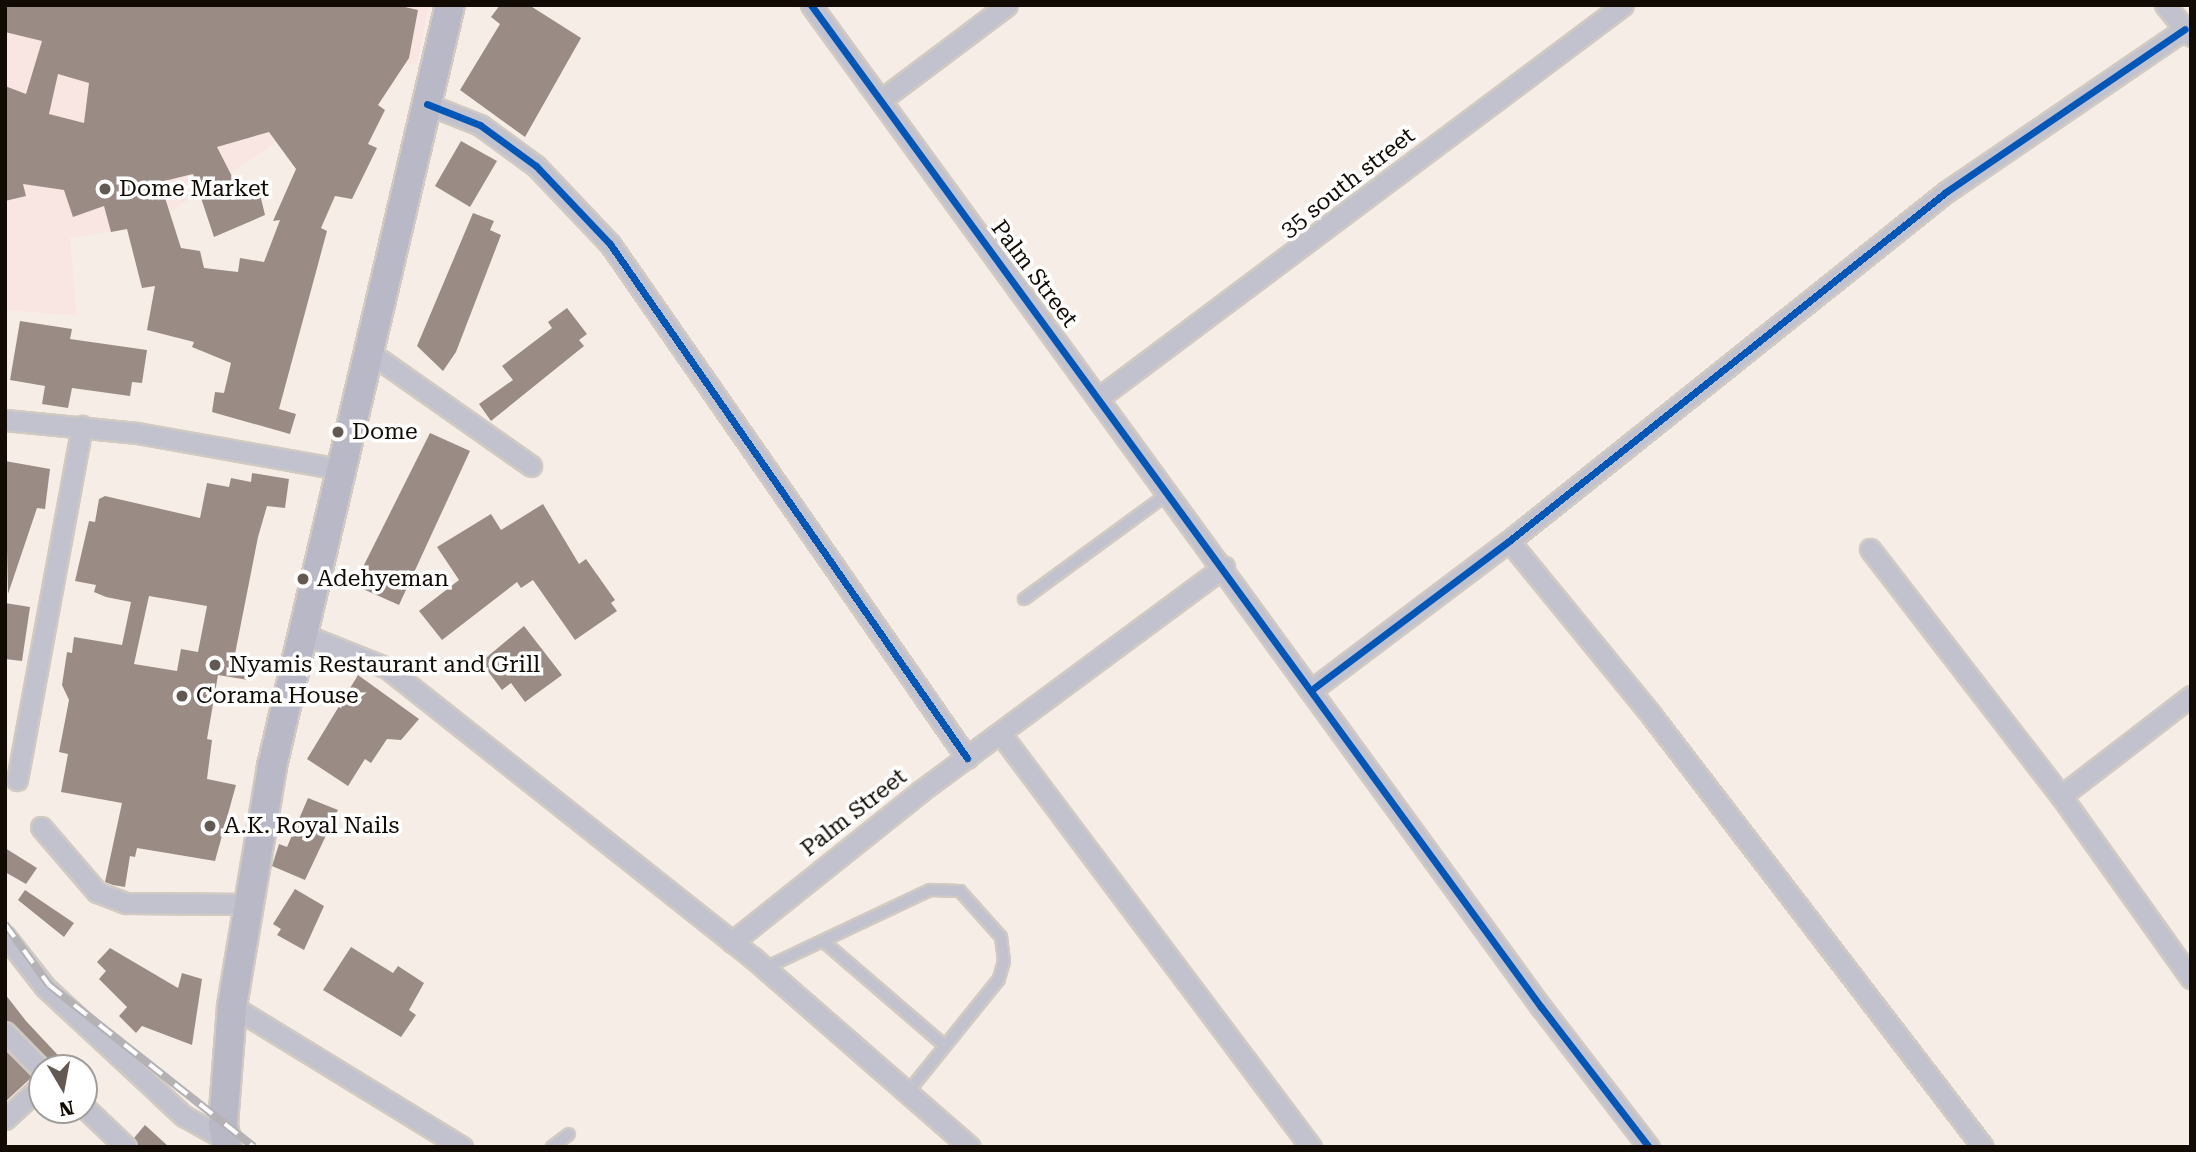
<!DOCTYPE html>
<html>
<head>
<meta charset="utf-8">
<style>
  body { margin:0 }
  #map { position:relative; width:2196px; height:1152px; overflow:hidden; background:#f6eee6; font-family:"Roboto Serif",serif }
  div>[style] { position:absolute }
  .commercial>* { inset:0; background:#f9e6e3 }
  .building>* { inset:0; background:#9a8c85 }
  .roads { filter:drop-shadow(2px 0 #d0cac3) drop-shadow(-2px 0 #d0cac3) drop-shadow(0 2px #d0cac3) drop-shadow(0 -2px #d0cac3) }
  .lane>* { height:10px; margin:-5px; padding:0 5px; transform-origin:5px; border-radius:5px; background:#c1c2ce }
  .street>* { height:19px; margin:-9.5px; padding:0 9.5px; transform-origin:9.5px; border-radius:9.5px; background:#c1c2ce }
  .secondary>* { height:28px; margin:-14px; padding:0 14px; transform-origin:14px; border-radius:14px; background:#b8b8c7 }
  .rail>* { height:8px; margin-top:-4px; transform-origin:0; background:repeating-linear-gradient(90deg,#fff 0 16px,#b4b2b5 0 32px); box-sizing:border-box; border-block:2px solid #b4b2b5 }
  .cycleway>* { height:7px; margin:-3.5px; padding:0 3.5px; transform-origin:3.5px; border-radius:3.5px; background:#0057b8 }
  .dots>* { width:19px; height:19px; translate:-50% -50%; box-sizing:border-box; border:4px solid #fff; border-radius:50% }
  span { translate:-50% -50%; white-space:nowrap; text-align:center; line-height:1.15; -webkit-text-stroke:7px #fff; paint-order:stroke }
  .street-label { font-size:23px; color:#120b03 }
  .poi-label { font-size:23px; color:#120b03 }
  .left { translate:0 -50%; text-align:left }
  .frame { position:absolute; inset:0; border:7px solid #120b03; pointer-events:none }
  .north { position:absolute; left:28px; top:1054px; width:70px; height:70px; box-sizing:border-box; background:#fff; border:2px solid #a09d9a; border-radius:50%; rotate:170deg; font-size:19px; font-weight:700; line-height:28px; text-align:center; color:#120b03 }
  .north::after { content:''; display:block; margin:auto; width:24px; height:32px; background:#625a52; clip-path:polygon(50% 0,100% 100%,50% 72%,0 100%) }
</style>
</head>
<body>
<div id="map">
  <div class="commercial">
    <i style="clip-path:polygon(5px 5px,429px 5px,417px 64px,365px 66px,260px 154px,149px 225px,70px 238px,77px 316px,5px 310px)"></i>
  </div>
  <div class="building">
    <i style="clip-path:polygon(evenodd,5px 5px,396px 5px,418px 10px,409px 58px,378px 105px,385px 110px,368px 144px,377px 148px,352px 199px,335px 196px,321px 228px,327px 231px,279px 409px,296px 414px,290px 434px,212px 412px,215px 392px,224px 393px,231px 363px,192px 347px,194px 342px,147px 330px,155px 286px,142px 288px,127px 229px,111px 232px,104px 206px,73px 217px,64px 190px,23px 184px,26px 196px,5px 201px,5px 86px,26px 94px,42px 41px,5px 32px,5px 5px,58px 74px,89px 83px,84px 123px,49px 114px,58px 74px,5px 5px,269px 132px,296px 169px,273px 221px,280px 220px,264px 262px,240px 258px,238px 272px,204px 268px,200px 251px,181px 248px,160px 182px,193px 174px,214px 237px,265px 215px,259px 190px,241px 194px,217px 147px,269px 132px)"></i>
    <i style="clip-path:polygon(500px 5px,529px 5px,581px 38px,525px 137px,460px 90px,500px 24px,491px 17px)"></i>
    <i style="clip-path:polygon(461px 141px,497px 161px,470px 207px,435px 186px)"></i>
    <i style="clip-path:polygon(473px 213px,494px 221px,490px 230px,501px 235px,456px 352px,443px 371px,417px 346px)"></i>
    <i style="clip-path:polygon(567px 308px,587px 334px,579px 340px,584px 346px,491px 421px,479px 404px,513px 380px,502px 366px,552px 328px,548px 322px)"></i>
    <i style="clip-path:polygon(20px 321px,72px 329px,70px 339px,147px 350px,142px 383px,132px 382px,130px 396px,72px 388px,68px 408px,42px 404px,45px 386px,10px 380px)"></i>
    <i style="clip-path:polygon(430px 433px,470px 451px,399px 605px,354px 585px)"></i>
    <i style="clip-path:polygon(5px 461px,50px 469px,45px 509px,37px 508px,8px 594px)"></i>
    <i style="clip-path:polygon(evenodd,252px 473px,289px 479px,285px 508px,267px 506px,258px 537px,234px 659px,252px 662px,248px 680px,218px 675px,207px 739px,212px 740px,207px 779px,236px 785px,215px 861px,137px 848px,135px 857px,130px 856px,125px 887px,113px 885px,105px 882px,122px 803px,61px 792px,68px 754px,59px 752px,69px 700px,62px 685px,67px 652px,72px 653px,74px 637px,122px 645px,131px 602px,106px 597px,94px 592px,96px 585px,75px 581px,89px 521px,95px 522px,99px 499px,105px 496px,200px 518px,207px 483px,229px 487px,231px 478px,251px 482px,252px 473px,149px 596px,207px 606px,198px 652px,181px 649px,177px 671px,134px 664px,149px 596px)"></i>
    <i style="clip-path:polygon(543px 504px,579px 564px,586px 559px,615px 600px,611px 603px,617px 611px,575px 640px,533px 580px,521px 588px,517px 582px,442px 640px,419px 611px,459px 580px,437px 547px,491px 514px,501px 530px)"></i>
    <i style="clip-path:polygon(5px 603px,30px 607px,22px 661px,5px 659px)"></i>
    <i style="clip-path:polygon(524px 626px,562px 675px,525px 702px,511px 683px,502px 690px,481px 662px)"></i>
    <i style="clip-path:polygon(358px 675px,419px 719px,401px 740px,387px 739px,371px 763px,365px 759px,348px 786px,307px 759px)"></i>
    <i style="clip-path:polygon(308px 798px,338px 810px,305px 880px,272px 866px,279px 844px,287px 847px)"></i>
    <i style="clip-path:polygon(5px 848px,37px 868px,26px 884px,5px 872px)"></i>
    <i style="clip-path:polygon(295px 889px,324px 906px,304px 950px,277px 935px,281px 929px,273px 924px)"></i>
    <i style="clip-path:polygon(25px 890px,74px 923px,64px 937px,18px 900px)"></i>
    <i style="clip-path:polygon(351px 947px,393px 973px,398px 966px,424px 983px,409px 1010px,416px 1015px,401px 1037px,323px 990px)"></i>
    <i style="clip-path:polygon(110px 948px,178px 988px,182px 973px,202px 979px,192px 1045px,142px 1026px,136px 1033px,119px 1016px,127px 1007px,99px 979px,106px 971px,97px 962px)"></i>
    <i style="clip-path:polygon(5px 994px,26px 1021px,70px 1068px,54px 1068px,5px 1020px)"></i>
    <i style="clip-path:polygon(5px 1050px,32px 1077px,5px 1102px)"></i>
    <i style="clip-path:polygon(145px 1125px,169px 1147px,138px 1147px,134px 1138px)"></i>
  </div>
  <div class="roads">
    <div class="lane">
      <i style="left:1024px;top:599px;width:180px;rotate:-36.2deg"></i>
      <i style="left:823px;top:941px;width:161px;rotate:40.7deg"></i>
      <i style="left:765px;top:968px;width:183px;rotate:-25.3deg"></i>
      <i style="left:930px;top:890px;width:30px;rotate:2deg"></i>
      <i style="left:960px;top:891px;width:62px;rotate:48.3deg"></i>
      <i style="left:1001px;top:937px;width:24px;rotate:83deg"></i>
      <i style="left:1004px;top:961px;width:19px;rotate:106deg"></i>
      <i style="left:999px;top:979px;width:144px;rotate:128.8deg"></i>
      <i style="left:552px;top:1147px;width:21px;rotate:-37deg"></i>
    </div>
    <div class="street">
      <i style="left:811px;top:5px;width:1240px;rotate:53.93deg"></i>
      <i style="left:1541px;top:1007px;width:177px;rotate:52.4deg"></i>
      <i style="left:2165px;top:5px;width:40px;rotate:50deg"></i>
      <i style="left:882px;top:99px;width:156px;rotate:-36.9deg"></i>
      <i style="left:427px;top:104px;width:57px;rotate:21.6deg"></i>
      <i style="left:480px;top:125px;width:69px;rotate:36.2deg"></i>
      <i style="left:536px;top:166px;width:108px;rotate:46.5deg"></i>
      <i style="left:610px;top:244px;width:626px;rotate:55.22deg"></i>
      <i style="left:369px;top:352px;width:198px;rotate:35.1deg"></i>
      <i style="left:1101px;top:396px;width:652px;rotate:-36.83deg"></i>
      <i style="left:5px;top:420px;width:133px;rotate:5.6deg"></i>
      <i style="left:137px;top:433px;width:205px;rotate:10.1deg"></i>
      <i style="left:1509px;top:541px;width:226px;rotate:50.7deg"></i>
      <i style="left:1652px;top:716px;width:543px;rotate:52.48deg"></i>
      <i style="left:1870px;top:549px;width:312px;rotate:52.3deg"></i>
      <i style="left:2061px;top:796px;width:224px;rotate:54.5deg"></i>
      <i style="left:300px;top:633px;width:94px;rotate:21.9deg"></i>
      <i style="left:387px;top:668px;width:466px;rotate:38.4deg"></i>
      <i style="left:752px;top:957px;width:289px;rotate:41.1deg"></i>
      <i style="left:1314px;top:688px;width:244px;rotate:-37deg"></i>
      <i style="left:1509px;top:541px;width:559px;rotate:-38.61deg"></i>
      <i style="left:1946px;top:192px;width:289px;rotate:-34.3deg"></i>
      <i style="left:1000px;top:733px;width:518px;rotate:53.09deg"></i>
      <i style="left:17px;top:780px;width:360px;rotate:-79.6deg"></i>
      <i style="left:2061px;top:796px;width:164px;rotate:-37.6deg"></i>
      <i style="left:41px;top:827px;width:86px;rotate:49.3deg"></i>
      <i style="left:97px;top:892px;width:31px;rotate:21deg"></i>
      <i style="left:126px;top:903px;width:121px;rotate:0.5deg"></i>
      <i style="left:5px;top:936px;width:65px;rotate:51.9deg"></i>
      <i style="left:45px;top:987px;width:157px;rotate:42.9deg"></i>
      <i style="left:160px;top:1094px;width:33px;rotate:43deg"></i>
      <i style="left:184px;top:1116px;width:53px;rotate:29.5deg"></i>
      <i style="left:732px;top:942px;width:242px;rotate:-38.6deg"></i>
      <i style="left:921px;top:791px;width:377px;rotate:-36.5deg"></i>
      <i style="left:232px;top:1006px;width:270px;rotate:31.5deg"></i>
      <i style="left:5px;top:1032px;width:53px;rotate:45.8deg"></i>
      <i style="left:84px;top:1107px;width:58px;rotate:43.6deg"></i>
      <i style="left:5px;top:1119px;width:50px;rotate:-42.6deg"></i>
    </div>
    <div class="secondary">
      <i style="left:227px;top:1147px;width:23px;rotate:-100deg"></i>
      <i style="left:223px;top:1124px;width:118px;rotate:-85.6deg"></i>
      <i style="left:232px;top:1006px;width:243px;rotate:-80.5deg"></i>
      <i style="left:272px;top:766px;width:782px;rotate:-76.84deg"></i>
    </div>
  </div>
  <div class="rail">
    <i style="left:5px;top:924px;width:75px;rotate:54.2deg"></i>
    <i style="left:49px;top:985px;width:261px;rotate:38.3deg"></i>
  </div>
  <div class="cycleway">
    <i style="left:811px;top:5px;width:1240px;rotate:53.93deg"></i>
    <i style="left:1541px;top:1007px;width:177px;rotate:52.4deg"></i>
    <i style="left:427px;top:104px;width:57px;rotate:21.6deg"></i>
    <i style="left:480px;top:125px;width:69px;rotate:36.2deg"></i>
    <i style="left:536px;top:166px;width:108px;rotate:46.5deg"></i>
    <i style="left:610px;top:244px;width:626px;rotate:55.22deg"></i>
    <i style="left:1314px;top:688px;width:244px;rotate:-37deg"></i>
    <i style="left:1509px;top:541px;width:559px;rotate:-38.61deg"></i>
    <i style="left:1946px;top:192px;width:289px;rotate:-34.3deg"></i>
  </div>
  <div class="dots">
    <i style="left:105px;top:189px;background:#625a52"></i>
    <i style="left:338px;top:432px;background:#625a52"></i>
    <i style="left:303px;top:579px;background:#625a52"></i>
    <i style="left:215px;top:665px;background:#625a52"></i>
    <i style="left:182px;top:696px;background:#625a52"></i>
    <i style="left:210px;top:826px;background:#625a52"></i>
  </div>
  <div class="street-label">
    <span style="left:1348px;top:183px;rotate:-38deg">35 south street</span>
    <span style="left:1034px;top:274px;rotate:53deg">Palm Street</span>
    <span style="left:854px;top:813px;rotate:-38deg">Palm Street</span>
  </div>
  <div class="poi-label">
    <span class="left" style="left:119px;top:189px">Dome Market</span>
    <span class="left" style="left:352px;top:432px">Dome</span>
    <span class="left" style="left:317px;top:579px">Adehyeman</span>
    <span class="left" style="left:229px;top:665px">Nyamis Restaurant and Grill</span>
    <span class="left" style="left:196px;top:696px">Corama House</span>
    <span class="left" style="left:224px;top:826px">A.K. Royal Nails</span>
  </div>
  <div class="frame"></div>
  <div class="north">N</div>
</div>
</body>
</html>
